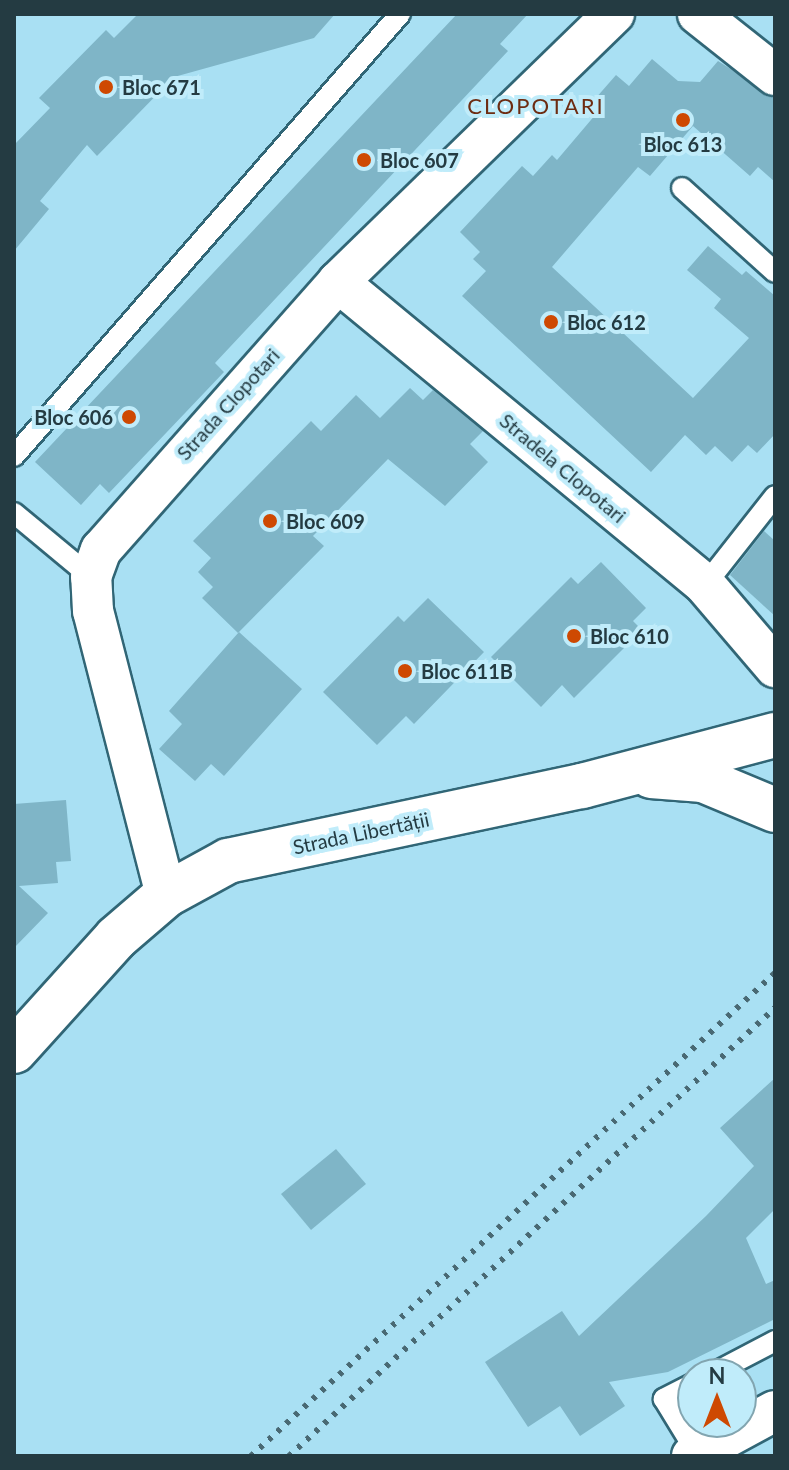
<!DOCTYPE html>
<html>
<head>
<meta charset="utf-8">
<style>
  body { margin:0 }
  #map { position:relative; width:789px; height:1470px; overflow:hidden; background:#a9e0f3; font-family:Lato,sans-serif }
  div>[style] { position:absolute }
  .building>* { inset:0; background:#7fb5c7 }
  .roads { filter:drop-shadow(2px 0 #316676) drop-shadow(-2px 0 #316676) drop-shadow(0 2px #316676) drop-shadow(0 -2px #316676) }
  .lane>* { height:20px; margin:-10px; padding:0 10px; transform-origin:10px; border-radius:10px; background:#fff }
  .street>* { height:40px; margin:-20px; padding:0 20px; transform-origin:20px; border-radius:20px; background:#fff }
  .secondary>* { height:44px; margin:-22px; padding:0 22px; transform-origin:22px; border-radius:22px; background:#fff }
  .rail>* { height:6px; margin-top:-3px; transform-origin:0; background:repeating-linear-gradient(90deg,#496973 0 4px,transparent 0 12px) }
  .dots>* { width:22px; height:22px; translate:-50% -50%; box-sizing:border-box; border:4px solid #c0ecfa; border-radius:50% }
  span { translate:-50% -50%; white-space:nowrap; text-align:center; line-height:1.15; -webkit-text-stroke:8px #c0ecfa; paint-order:stroke }
  .poi-label { font-size:20px; color:#243b42; font-weight:700 }
  .left { translate:0 -50%; text-align:left }
  .right { translate:-100% -50%; text-align:right }
  .street-label { font-size:20px; color:#243b42 }
  .neighbourhood-label { font-size:22px; color:#6d2c12; letter-spacing:2px }
  .frame { position:absolute; inset:0; border:16px solid #243b42; pointer-events:none }
  .north { position:absolute; left:677px; top:1358px; width:80px; height:80px; box-sizing:border-box; background:#c0ecfa; border:2px solid #82a5b0; border-radius:50%; rotate:0deg; font-size:22px; font-weight:700; line-height:32px; text-align:center; color:#243b42 }
  .north::after { content:''; display:block; margin:auto; width:28px; height:36px; background:#ce4902; clip-path:polygon(50% 0,100% 100%,50% 72%,0 100%) }
</style>
</head>
<body>
<div id="map">
  <div class="building">
    <i style="clip-path:polygon(138px 14px,335px 14px,314px 38px,174px 77px,97px 156px,87px 145px,40px 201px,49px 209px,14px 251px,14px 145px,50px 108px,39px 98px,106px 30px,114px 38px)"></i>
    <i style="clip-path:polygon(457px 14px,528px 14px,500px 44px,508px 51px,215px 363px,224px 372px,109px 493px,100px 484px,81px 505px,35px 462px)"></i>
    <i style="clip-path:polygon(652px 59px,678px 81px,700px 82px,718px 61px,775px 97px,775px 182px,758px 167px,750px 176px,693px 126px,650px 176px,638px 167px,552px 267px,693px 398px,749px 338px,714px 308px,721px 299px,687px 270px,708px 246px,742px 275px,746px 271px,775px 296px,775px 434px,757px 453px,748px 445px,732px 462px,715px 446px,706px 455px,685px 435px,651px 472px,462px 296px,486px 271px,473px 259px,480px 252px,460px 232px,522px 166px,533px 176px,552px 155px,557px 160px,596px 114px,588px 107px,616px 75px,629px 86px)"></i>
    <i style="clip-path:polygon(410px 388px,423px 400px,433px 390px,483px 431px,470px 444px,488px 462px,445px 506px,388px 459px,313px 536px,324px 546px,238px 633px,202px 598px,213px 587px,198px 572px,211px 558px,193px 541px,311px 421px,321px 431px,356px 395px,380px 418px)"></i>
    <i style="clip-path:polygon(764px 531px,775px 541px,775px 616px,730px 575px)"></i>
    <i style="clip-path:polygon(601px 562px,646px 608px,633px 621px,642px 630px,574px 698px,562px 685px,541px 707px,491px 657px,571px 577px,578px 584px)"></i>
    <i style="clip-path:polygon(428px 598px,484px 652px,414px 724px,406px 716px,377px 745px,323px 692px,398px 616px,404px 622px)"></i>
    <i style="clip-path:polygon(239px 632px,302px 689px,224px 776px,211px 764px,195px 781px,159px 749px,182px 724px,169px 711px)"></i>
    <i style="clip-path:polygon(66px 800px,71px 861px,56px 862px,58px 883px,19px 886px,48px 913px,14px 948px,14px 804px)"></i>
    <i style="clip-path:polygon(775px 1078px,775px 1209px,746px 1238px,766px 1284px,775px 1280px,775px 1319px,668px 1372px,609px 1382px,625px 1406px,580px 1436px,560px 1406px,528px 1427px,485px 1362px,562px 1311px,579px 1336px,706px 1216px,754px 1166px,720px 1128px)"></i>
    <i style="clip-path:polygon(336px 1149px,366px 1184px,311px 1230px,281px 1194px)"></i>
  </div>
  <div class="roads">
    <div class="lane">
      <i style="left:682px;top:188px;width:125px;rotate:42.1deg"></i>
      <i style="left:14px;top:456px;width:587px;rotate:-48.87deg"></i>
      <i style="left:14px;top:513px;width:100px;rotate:39.7deg"></i>
      <i style="left:705px;top:585px;width:113px;rotate:-51.8deg"></i>
      <i style="left:712px;top:1374px;width:71px;rotate:-27.6deg"></i>
      <i style="left:693px;top:1384px;width:33px;rotate:153deg"></i>
      <i style="left:664px;top:1399px;width:63px;rotate:58.6deg"></i>
    </div>
    <div class="street">
      <i style="left:698px;top:14px;width:98px;rotate:38.4deg"></i>
      <i style="left:338px;top:282px;width:476px;rotate:39.5deg"></i>
      <i style="left:705px;top:585px;width:108px;rotate:49.5deg"></i>
      <i style="left:166px;top:895px;width:293px;rotate:-104.4deg"></i>
      <i style="left:93px;top:611px;width:34px;rotate:-93deg"></i>
      <i style="left:91px;top:577px;width:29px;rotate:-70deg"></i>
      <i style="left:101px;top:550px;width:358px;rotate:-48.5deg"></i>
      <i style="left:338px;top:282px;width:385px;rotate:-44.2deg"></i>
      <i style="left:692px;top:1456px;width:94px;rotate:-28.5deg"></i>
    </div>
    <div class="secondary">
      <i style="left:651px;top:776px;width:52px;rotate:4.4deg"></i>
      <i style="left:703px;top:780px;width:78px;rotate:22.6deg"></i>
      <i style="left:14px;top:1051px;width:152px;rotate:-47.9deg"></i>
      <i style="left:116px;top:938px;width:66px;rotate:-40.7deg"></i>
      <i style="left:166px;top:895px;width:71px;rotate:-28.7deg"></i>
      <i style="left:228px;top:861px;width:362px;rotate:-12deg"></i>
      <i style="left:582px;top:786px;width:200px;rotate:-14.8deg"></i>
    </div>
  </div>
  <div class="rail">
    <i style="left:251px;top:1456px;width:713px;rotate:-42.67deg"></i>
    <i style="left:289px;top:1456px;width:661px;rotate:-42.67deg"></i>
  </div>
  <div class="dots">
    <i style="left:106px;top:87px;background:#ce4902"></i>
    <i style="left:683px;top:120px;background:#ce4902"></i>
    <i style="left:364px;top:160px;background:#ce4902"></i>
    <i style="left:551px;top:322px;background:#ce4902"></i>
    <i style="left:129px;top:417px;background:#ce4902"></i>
    <i style="left:270px;top:521px;background:#ce4902"></i>
    <i style="left:574px;top:636px;background:#ce4902"></i>
    <i style="left:405px;top:671px;background:#ce4902"></i>
  </div>
  <div class="poi-label">
    <span class="left" style="left:122px;top:87px">Bloc 671</span>
    <span style="left:683px;top:144px">Bloc 613</span>
    <span class="left" style="left:380px;top:160px">Bloc 607</span>
    <span class="left" style="left:567px;top:322px">Bloc 612</span>
    <span class="right" style="left:113px;top:417px">Bloc 606</span>
    <span class="left" style="left:286px;top:521px">Bloc 609</span>
    <span class="left" style="left:590px;top:636px">Bloc 610</span>
    <span class="left" style="left:421px;top:671px">Bloc 611B</span>
  </div>
  <div class="street-label">
    <span style="left:228px;top:404px;rotate:-48deg">Strada Clopotari</span>
    <span style="left:563px;top:468px;rotate:40deg">Stradela Clopotari</span>
    <span style="left:361px;top:833px;rotate:-12deg">Strada Libertății</span>
  </div>
  <div class="neighbourhood-label">
    <span style="left:536px;top:106px">CLOPOTARI</span>
  </div>
  <div class="frame"></div>
  <div class="north">N</div>
</div>
</body>
</html>
